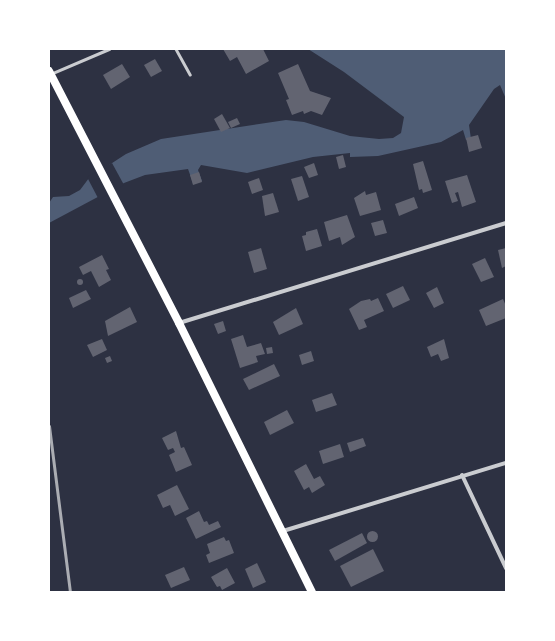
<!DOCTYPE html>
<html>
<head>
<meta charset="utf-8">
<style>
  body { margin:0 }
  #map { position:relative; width:555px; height:641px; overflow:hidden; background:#2d3142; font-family:Mulish,sans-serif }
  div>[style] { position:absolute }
  .water>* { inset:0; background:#4f5d75 }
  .pier>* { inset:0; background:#2d3142 }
  .building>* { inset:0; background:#626471 }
  .round { border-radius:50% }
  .service>* { height:2.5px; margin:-1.25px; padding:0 1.25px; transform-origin:1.25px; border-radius:1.25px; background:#caccd0 }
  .minor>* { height:4px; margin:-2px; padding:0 2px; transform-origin:2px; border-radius:2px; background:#caccd0 }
  .primary>* { height:8px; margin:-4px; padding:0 4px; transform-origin:4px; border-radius:4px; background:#fff }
  .rail>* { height:3px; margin:-1.5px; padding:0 1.5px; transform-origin:1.5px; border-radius:1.5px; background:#abadb3 }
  span { translate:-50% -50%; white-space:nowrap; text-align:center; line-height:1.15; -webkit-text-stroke:3px #fff; paint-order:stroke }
  .frame { position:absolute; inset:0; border:50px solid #fff; pointer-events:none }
</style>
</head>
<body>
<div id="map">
  <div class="water">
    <i style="clip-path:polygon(308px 49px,506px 49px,506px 99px,500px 85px,494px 89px,469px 125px,471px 139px,466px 140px,463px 130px,441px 142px,378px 156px,350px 157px,350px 153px,313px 157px,247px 173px,201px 165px,198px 170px,202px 181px,193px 183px,188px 169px,145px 175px,124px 183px,49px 223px,49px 203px,53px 197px,69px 196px,80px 190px,89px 178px,126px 154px,161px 139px,286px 120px,304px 122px,350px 136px,379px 139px,393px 138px,401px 133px,404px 117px,344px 72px)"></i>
  </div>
  <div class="pier">
    <i style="clip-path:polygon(112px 163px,124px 185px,99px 200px,87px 177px)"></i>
  </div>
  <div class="building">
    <i style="clip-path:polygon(223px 49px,263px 49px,269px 61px,246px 74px,237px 57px,230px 61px)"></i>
    <i style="clip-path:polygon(155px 59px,162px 71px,151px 77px,144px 65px)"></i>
    <i style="clip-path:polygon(122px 64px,130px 77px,111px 89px,103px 75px)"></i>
    <i style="clip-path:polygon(298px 64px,310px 91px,331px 98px,322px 115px,311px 111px,304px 114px,303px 111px,292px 115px,286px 100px,289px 99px,278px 73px)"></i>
    <i style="clip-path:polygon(222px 114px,230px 128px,221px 132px,214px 119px)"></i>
    <i style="clip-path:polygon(237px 118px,240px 124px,231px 128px,228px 122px)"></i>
    <i style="clip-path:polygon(478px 135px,482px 148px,469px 152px,466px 138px)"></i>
    <i style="clip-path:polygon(343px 155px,346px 167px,339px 169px,336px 157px)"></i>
    <i style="clip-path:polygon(423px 161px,432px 190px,423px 193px,422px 189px,419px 190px,413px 164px)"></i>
    <i style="clip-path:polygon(314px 163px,318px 175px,309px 178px,304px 167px)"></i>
    <i style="clip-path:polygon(199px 172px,202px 182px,193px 185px,190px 175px)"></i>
    <i style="clip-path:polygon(467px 175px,476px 202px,462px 207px,458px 192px,455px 193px,458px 201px,452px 203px,445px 181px)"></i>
    <i style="clip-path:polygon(302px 176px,309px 197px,298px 201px,291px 179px)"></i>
    <i style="clip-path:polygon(259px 178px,263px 190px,252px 194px,248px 182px)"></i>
    <i style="clip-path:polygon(365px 191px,366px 195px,376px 192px,381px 210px,360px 216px,354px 198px)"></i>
    <i style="clip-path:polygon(273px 193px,279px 212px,265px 216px,262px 196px)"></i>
    <i style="clip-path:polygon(414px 197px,418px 208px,399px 216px,395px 204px)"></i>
    <i style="clip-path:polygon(347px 215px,355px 237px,342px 245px,340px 237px,329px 241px,324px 222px)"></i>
    <i style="clip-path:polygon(383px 220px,387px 233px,375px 236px,371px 223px)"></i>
    <i style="clip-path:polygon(317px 229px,322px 246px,306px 251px,302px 236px,306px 235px,306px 232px)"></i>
    <i style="clip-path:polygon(261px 248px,267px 269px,254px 273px,248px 252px)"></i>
    <i style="clip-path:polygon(506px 248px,506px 266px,502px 268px,498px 250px)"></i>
    <i style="clip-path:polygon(102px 255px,109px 269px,106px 270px,111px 280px,99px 287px,91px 271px,83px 275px,79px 267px)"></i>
    <i style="clip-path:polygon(485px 258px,494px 277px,481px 282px,472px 264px)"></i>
    <i class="round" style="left:77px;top:279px;width:6px;height:6px"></i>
    <i style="clip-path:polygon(403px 286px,410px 300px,393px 308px,386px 294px)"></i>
    <i style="clip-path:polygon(437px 287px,444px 303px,434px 308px,426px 293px)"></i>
    <i style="clip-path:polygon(86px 290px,91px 299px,73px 308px,69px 298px)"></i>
    <i style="clip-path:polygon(378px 298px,384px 311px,364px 320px,367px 327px,359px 330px,349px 309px,361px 301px,370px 299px,371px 301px)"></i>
    <i style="clip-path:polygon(503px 299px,506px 306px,506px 318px,486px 326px,479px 310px)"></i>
    <i style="clip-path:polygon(130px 307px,137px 322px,108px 336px,105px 321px)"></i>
    <i style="clip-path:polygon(296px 308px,303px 324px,279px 335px,273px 322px)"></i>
    <i style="clip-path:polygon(223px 321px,226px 331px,218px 334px,214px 324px)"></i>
    <i style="clip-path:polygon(243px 335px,247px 347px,261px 343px,265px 354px,256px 356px,258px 362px,240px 368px,231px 339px)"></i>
    <i style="clip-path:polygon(102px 339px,107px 350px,93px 357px,87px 345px)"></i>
    <i style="clip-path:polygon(444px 339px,449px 358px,441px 361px,438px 354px,431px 357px,427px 347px)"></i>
    <i style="clip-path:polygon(272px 347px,273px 353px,267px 354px,266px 348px)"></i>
    <i style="clip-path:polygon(311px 351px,314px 361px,302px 365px,299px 355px)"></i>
    <i style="clip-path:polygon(110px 356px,112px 361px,107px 363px,105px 358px)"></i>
    <i style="clip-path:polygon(274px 364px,280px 376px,249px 390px,243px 379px)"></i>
    <i style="clip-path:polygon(332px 393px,337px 405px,316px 412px,312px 400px)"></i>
    <i style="clip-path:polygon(287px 410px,294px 423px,270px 435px,264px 422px)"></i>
    <i style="clip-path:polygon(176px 431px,181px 448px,184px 447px,192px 465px,176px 472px,169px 455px,175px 452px,173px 448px,168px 450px,162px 438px)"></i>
    <i style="clip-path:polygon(363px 438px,366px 446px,350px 452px,347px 443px)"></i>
    <i style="clip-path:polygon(340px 444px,344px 457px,323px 464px,319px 451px)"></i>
    <i style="clip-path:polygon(306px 464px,314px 479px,320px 476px,325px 485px,312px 493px,309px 487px,304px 490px,294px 471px)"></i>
    <i style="clip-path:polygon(177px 485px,189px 509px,175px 516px,170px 505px,163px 508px,157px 495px)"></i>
    <i style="clip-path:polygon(199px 511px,204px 522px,207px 521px,209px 525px,218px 521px,221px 527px,196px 539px,186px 518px)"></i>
    <i class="round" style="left:366.5px;top:530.5px;width:11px;height:11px"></i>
    <i style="clip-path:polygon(362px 533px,367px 543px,335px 561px,329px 550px)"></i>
    <i style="clip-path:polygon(224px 537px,226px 541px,229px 540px,234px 553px,209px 563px,206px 555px,210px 553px,207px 544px)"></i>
    <i style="clip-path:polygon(373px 549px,384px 571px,351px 587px,340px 566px)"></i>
    <i style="clip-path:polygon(257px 563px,266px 582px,253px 588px,245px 569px)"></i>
    <i style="clip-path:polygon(184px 567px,190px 580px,171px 588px,165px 575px)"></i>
    <i style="clip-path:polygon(227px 568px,235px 583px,222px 590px,220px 586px,217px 587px,211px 577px)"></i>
  </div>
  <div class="service">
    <i style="left:176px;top:49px;width:29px;rotate:61deg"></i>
    <i style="left:53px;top:73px;width:61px;rotate:-23.2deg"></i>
  </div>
  <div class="minor">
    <i style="left:179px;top:323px;width:342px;rotate:-17deg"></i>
    <i style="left:462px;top:475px;width:103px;rotate:64.7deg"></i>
    <i style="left:283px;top:531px;width:233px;rotate:-17deg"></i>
  </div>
  <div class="primary">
    <i style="left:49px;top:71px;width:284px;rotate:62.7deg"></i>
    <i style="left:179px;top:323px;width:300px;rotate:63.7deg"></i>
  </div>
  <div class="rail">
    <i style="left:49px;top:426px;width:167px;rotate:82.8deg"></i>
  </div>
  <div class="frame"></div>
</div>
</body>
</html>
